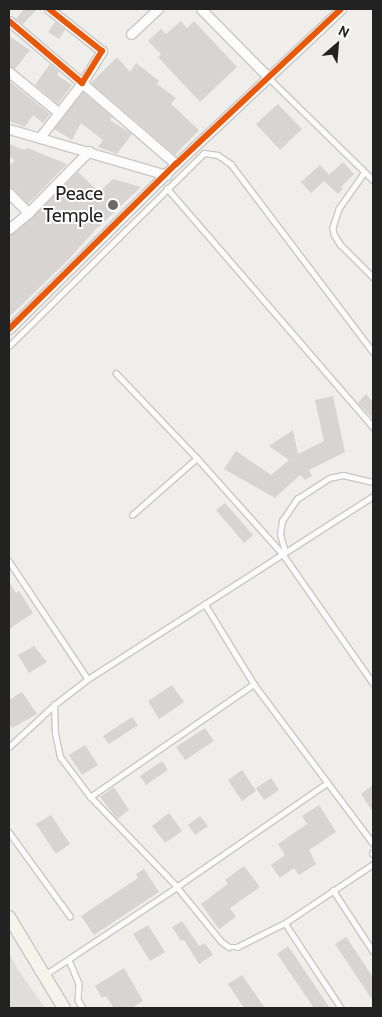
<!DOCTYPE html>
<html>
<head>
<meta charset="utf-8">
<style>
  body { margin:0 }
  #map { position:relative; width:382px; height:1017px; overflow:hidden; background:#f0eeeb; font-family:Cabin,sans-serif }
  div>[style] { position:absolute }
  .airport>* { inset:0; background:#e0deda }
  .building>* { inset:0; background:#d7d4d2 }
  .roads { filter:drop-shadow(1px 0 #c9c8c7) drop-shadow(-1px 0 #c9c8c7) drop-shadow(0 1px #c9c8c7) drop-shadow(0 -1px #c9c8c7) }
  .lane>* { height:4.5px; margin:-2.25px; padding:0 2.25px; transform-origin:2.25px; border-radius:2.25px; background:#fdfcfc }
  .street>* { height:9px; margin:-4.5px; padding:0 4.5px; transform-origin:4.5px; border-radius:4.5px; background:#fdfcfc }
  .secondary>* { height:12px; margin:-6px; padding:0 6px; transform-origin:6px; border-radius:6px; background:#f4f4ed }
  .cycleway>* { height:6px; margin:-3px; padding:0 3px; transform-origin:3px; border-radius:3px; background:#e8590c }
  .dots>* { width:14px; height:14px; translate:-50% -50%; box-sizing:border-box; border:2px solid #fff; border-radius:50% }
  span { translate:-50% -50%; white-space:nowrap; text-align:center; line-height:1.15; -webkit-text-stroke:4px #fff; paint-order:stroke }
  .poi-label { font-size:19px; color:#222 }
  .right { translate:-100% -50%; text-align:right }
  .frame { position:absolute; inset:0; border:10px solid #222; pointer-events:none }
  .north { position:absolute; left:312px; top:20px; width:50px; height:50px; -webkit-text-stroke:4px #fff; paint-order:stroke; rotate:27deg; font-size:14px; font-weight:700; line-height:20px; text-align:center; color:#222 }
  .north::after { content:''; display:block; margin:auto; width:18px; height:22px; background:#222; clip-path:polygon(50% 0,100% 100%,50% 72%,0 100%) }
</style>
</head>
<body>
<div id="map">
  <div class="airport">
    <i style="clip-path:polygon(9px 953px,17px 968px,45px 1008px,9px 1008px)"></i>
  </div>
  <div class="building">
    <i style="clip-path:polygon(24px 9px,37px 9px,23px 24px,16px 19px)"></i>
    <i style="clip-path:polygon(181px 21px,187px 28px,194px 21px,237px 67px,200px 102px,158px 57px,161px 54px,148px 41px,161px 29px,166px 34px)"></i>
    <i style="clip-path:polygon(55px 22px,65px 30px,59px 39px,48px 32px)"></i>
    <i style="clip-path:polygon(9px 36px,30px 50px,15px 69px,9px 66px)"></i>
    <i style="clip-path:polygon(117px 57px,130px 72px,136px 63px,159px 81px,157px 84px,176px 98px,171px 104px,199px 130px,175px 155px,91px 83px)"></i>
    <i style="clip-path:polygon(50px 64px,59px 72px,57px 75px,72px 85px,58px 104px,35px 85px)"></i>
    <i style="clip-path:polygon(9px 81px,50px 114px,43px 123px,33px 115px,25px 127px,9px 121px)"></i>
    <i style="clip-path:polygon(83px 92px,112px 117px,110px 120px,132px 134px,117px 154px,98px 147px,103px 140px,81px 123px,72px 140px,54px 129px)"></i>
    <i style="clip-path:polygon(278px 104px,302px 129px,280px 150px,256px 124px)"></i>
    <i style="clip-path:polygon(9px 144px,25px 150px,27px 148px,67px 164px,28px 204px,14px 189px,9px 187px,9px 166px,15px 160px,9px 157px)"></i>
    <i style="clip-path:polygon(343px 162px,354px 174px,341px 187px,343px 189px,338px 194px,324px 181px,311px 193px,301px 182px,320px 165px,329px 175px)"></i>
    <i style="clip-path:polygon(78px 172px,99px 192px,113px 179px,141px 187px,95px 230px,68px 260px,9px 317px,9px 235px,32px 217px)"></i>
    <i style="clip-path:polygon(366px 394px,373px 402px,373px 419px,358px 403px)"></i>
    <i style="clip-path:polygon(333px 396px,345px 452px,309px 470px,312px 476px,305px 480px,300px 475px,275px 498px,224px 469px,236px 451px,271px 475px,289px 460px,269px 446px,293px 430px,298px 454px,324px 441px,315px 400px)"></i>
    <i style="clip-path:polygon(225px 503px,253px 535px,244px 543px,216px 510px)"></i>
    <i style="clip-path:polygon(9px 582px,16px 593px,19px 591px,33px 613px,9px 629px)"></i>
    <i style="clip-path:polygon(34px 646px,47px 662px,29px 673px,18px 655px)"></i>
    <i style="clip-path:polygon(172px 685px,184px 702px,159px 719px,148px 701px)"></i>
    <i style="clip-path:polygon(22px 692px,37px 714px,12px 728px,9px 723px,9px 700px)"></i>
    <i style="clip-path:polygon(132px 717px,138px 725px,109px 744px,103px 736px)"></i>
    <i style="clip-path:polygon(205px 728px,214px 741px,185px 760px,176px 747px)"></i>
    <i style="clip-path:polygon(85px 745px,98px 765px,82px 775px,69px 755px)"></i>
    <i style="clip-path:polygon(162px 761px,168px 770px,146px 785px,140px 776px)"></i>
    <i style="clip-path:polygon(242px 770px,256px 791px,242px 801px,228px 780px)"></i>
    <i style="clip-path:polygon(271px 778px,279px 790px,264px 800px,256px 788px)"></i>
    <i style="clip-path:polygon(373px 785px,373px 812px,361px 794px)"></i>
    <i style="clip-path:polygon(114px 787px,129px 810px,117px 819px,100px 797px)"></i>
    <i style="clip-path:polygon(319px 805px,336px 832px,309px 850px,316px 864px,299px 875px,294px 868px,280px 878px,271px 865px,285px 855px,278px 844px,307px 824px,302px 816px)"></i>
    <i style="clip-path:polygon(169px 813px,182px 831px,165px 843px,152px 826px)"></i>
    <i style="clip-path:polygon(51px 815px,70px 844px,56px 854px,36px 824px)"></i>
    <i style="clip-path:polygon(200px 816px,208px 826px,195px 835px,188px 825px)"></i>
    <i style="clip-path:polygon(244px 866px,260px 887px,230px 908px,236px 917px,219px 929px,201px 904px,228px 884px,225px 880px)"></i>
    <i style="clip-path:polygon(144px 869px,159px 892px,94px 935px,81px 916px,138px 878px,136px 874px)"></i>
    <i style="clip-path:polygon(182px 921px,199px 946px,205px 943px,213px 955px,199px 964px,184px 940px,181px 941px,172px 927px)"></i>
    <i style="clip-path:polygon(148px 925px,165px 952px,150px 961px,133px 934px)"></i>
    <i style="clip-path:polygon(346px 937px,373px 977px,373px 1001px,335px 944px)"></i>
    <i style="clip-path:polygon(288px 946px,330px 1008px,314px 1008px,277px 954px)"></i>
    <i style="clip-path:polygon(124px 968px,143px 1001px,132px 1008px,114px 1008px,106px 996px,102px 998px,95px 986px)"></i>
    <i style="clip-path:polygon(242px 975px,265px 1008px,244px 1008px,228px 984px)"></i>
  </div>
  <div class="roads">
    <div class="lane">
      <i style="left:268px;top:77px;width:147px;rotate:44.4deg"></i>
      <i style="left:365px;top:172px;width:45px;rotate:125.1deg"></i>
      <i style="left:339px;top:209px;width:20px;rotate:108deg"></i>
      <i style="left:333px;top:228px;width:6px;rotate:81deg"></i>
      <i style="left:334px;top:234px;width:12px;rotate:59deg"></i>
      <i style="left:340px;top:244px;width:47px;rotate:45deg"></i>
      <i style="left:167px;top:188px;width:316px;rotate:49.2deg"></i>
      <i style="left:9px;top:346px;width:274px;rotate:-44.7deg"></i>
      <i style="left:204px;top:153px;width:14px;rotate:8deg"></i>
      <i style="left:218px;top:155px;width:16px;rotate:35deg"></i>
      <i style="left:231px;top:164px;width:236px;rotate:52.9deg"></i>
      <i style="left:116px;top:373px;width:117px;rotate:46.4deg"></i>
      <i style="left:197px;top:458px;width:127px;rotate:48.2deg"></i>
      <i style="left:282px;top:553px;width:159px;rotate:55deg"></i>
      <i style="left:132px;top:515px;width:86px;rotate:-41.2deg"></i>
      <i style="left:285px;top:552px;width:18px;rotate:-106deg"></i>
      <i style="left:280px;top:535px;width:14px;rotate:-82deg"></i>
      <i style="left:282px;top:521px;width:27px;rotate:-56deg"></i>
      <i style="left:297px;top:499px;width:38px;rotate:-33deg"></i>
      <i style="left:329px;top:478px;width:14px;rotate:-12deg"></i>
      <i style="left:343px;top:475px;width:31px;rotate:13deg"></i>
      <i style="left:9px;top:561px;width:142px;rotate:56.2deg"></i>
      <i style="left:205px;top:604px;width:200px;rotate:-32.7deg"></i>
      <i style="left:9px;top:747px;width:62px;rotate:-43deg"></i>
      <i style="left:328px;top:783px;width:183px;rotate:145.4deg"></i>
      <i style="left:177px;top:887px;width:125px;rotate:-134deg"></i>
      <i style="left:90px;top:797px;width:50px;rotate:-126.9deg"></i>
      <i style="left:60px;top:757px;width:24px;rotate:-102deg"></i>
      <i style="left:55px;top:734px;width:29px;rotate:-92deg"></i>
      <i style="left:54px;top:705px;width:43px;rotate:-37.4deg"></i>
      <i style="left:88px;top:679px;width:139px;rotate:-32.7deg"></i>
      <i style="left:205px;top:604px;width:94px;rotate:58.5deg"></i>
      <i style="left:254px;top:684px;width:199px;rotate:53.2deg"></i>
      <i style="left:90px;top:797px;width:199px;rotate:-34.6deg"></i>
      <i style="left:9px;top:832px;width:104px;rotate:54deg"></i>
      <i style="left:373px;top:852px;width:2px;rotate:90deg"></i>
      <i style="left:333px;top:890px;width:73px;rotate:56.7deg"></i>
      <i style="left:285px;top:923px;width:102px;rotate:56.6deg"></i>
      <i style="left:69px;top:960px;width:25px;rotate:67deg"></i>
      <i style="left:79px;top:983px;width:17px;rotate:93deg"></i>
      <i style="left:78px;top:1000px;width:9px;rotate:58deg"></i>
      <i style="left:46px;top:974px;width:157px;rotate:-33.6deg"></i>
      <i style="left:177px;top:887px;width:70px;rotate:50.8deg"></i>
      <i style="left:221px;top:941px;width:10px;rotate:37deg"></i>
      <i style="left:229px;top:947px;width:8px"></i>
      <i style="left:237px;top:947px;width:54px;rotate:-26.6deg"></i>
      <i style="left:285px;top:923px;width:106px;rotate:-33.8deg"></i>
    </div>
    <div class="street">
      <i style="left:201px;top:9px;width:95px;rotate:45.4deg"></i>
      <i style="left:9px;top:21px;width:96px;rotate:40.3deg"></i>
      <i style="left:82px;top:83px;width:38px;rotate:-58deg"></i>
      <i style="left:102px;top:51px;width:68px;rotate:-141.6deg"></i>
      <i style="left:131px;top:34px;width:37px;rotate:-43deg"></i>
      <i style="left:9px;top:72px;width:63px;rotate:39.2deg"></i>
      <i style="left:9px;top:129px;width:164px;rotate:16.3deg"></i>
      <i style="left:40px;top:137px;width:68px;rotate:-52.1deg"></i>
      <i style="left:82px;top:83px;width:124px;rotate:40.8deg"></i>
      <i style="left:9px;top:193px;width:28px;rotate:46deg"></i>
      <i style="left:28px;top:213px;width:87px;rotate:-45.5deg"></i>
      <i style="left:9px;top:229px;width:25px;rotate:-40deg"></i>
      <i style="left:9px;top:329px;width:235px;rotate:-44.7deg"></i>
      <i style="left:176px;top:164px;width:226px;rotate:-43.2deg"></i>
    </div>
    <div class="secondary">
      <i style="left:9px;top:917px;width:106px;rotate:58.9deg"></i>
    </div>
  </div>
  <div class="cycleway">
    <i style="left:9px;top:21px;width:96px;rotate:40.3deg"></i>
    <i style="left:82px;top:83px;width:38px;rotate:-58deg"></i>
    <i style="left:102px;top:51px;width:68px;rotate:-141.6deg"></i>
    <i style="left:9px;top:329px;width:235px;rotate:-44.7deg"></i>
    <i style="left:176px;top:164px;width:226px;rotate:-43.2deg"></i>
  </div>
  <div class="dots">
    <i style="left:113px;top:205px;background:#6a6968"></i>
  </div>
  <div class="poi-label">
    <span class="right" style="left:103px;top:205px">Peace<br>Temple</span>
  </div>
  <div class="frame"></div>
  <div class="north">N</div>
</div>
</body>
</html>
